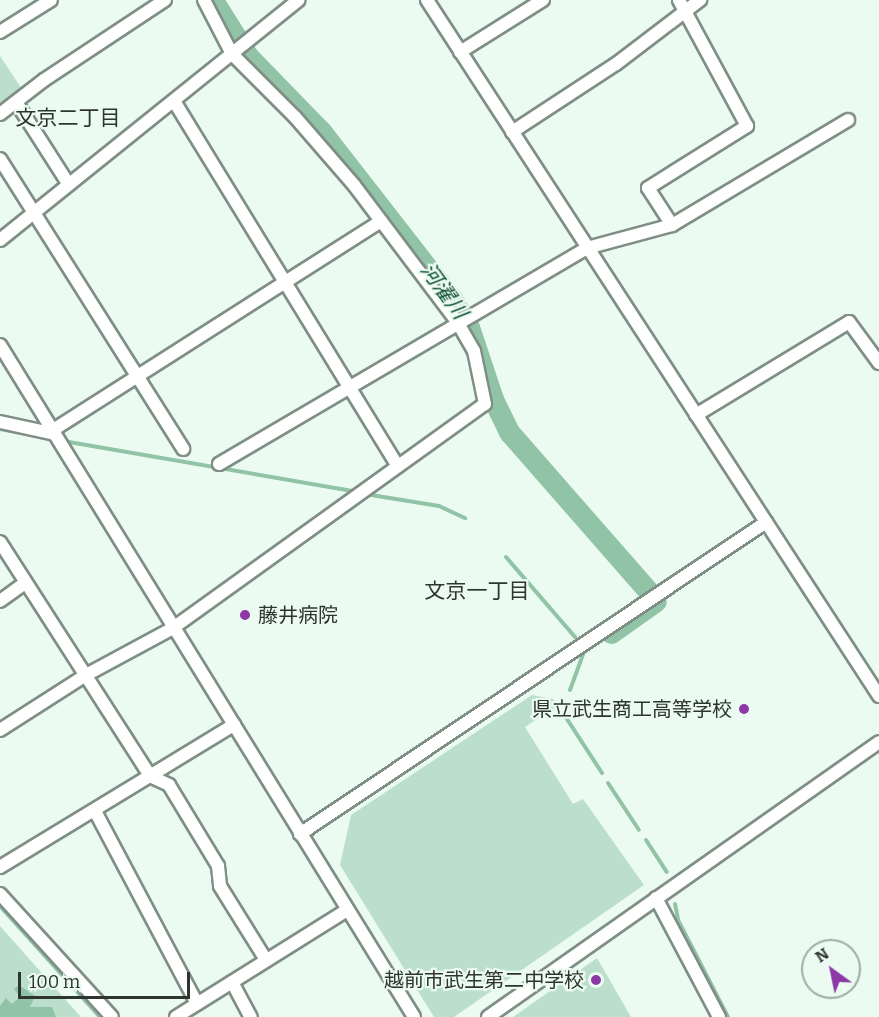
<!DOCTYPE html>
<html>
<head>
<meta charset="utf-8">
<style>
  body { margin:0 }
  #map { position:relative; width:879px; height:1017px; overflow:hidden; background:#ebfbf1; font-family:Bitter,"Noto Sans JP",serif }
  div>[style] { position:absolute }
  .green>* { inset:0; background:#bbdfca }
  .water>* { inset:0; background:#91c3a6 }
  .stream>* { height:4px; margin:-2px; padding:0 2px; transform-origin:2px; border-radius:2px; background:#91c3a6 }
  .river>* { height:21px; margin:-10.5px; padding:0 10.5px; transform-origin:10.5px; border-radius:10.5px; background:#91c3a6 }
  .roads { filter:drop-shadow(2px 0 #808f86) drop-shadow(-2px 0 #808f86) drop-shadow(0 2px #808f86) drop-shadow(0 -2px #808f86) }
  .minor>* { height:12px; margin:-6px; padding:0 6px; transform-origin:6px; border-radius:6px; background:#fff }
  .dots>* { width:16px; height:16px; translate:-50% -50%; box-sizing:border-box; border:3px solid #ebfbf1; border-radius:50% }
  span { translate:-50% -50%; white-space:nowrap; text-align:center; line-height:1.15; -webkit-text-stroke:4.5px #ebfbf1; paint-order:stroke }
  .poi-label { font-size:20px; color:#2e3430 }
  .left { translate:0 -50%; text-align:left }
  .right { translate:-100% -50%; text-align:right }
  .neighbourhood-label { font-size:21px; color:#2e3430 }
  .water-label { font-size:21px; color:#0d4d31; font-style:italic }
  .north { position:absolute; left:801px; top:939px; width:60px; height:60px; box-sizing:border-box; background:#ebfbf1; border:2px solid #9faba4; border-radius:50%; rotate:327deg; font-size:16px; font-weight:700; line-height:24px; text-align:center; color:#2e3430 }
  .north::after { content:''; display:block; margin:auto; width:21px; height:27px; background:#8c38a7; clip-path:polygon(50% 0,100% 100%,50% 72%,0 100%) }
  .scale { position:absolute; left:18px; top:972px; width:172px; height:27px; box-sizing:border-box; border:3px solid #2e3430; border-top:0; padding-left:8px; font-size:18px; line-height:21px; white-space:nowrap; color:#2e3430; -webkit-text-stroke:4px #ebfbf1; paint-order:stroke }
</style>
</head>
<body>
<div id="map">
  <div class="green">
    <i style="clip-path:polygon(0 56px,22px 89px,0 103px)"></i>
    <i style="clip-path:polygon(532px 695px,553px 699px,557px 706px,525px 727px,573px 804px,583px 799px,644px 885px,454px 1017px,434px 1017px,340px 865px,351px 815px)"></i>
    <i style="clip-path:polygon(0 926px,81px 1017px,0 1017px)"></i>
    <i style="clip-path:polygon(597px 958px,631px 1017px,513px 1017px)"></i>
  </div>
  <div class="water">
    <i style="clip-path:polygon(19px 985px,35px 996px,30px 1007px,52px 1007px,56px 1017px,0 1017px,0 1006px,6px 998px,12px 1004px,20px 997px,14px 989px)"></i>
  </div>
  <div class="stream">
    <i style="left:0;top:429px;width:36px;rotate:11deg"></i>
    <i style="left:63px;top:441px;width:298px;rotate:9.8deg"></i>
    <i style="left:365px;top:494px;width:75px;rotate:9.2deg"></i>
    <i style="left:439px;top:506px;width:29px;rotate:25deg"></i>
    <i style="left:506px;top:557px;width:106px;rotate:49.2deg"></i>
    <i style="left:570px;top:690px;width:44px;rotate:-69.9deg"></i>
    <i style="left:565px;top:716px;width:68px;rotate:57deg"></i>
    <i style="left:608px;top:783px;width:56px;rotate:56.6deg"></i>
    <i style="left:646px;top:840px;width:38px;rotate:57deg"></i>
    <i style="left:675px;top:904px;width:16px;rotate:79deg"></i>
    <i style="left:678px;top:920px;width:109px;rotate:62.7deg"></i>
    <i style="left:0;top:906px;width:149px;rotate:48deg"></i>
  </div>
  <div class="river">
    <i style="left:213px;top:0;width:66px;rotate:58deg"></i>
    <i style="left:248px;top:56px;width:105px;rotate:45.8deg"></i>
    <i style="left:321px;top:131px;width:213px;rotate:52.1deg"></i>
    <i style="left:452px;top:299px;width:33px;rotate:59deg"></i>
    <i style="left:469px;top:327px;width:76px;rotate:71.6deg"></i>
    <i style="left:493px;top:399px;width:37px;rotate:64deg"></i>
    <i style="left:509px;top:432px;width:215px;rotate:48.8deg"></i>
    <i style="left:611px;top:633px;width:55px;rotate:-35.4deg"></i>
  </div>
  <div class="roads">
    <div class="minor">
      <i style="left:427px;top:0;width:830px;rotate:57deg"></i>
      <i style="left:0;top:32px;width:60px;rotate:-32.1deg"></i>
      <i style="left:460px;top:52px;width:98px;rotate:-32.1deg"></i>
      <i style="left:174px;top:101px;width:428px;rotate:58.5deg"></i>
      <i style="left:16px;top:102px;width:98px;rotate:57.4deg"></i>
      <i style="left:0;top:114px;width:56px;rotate:-37.7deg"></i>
      <i style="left:44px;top:80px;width:145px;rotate:-33.5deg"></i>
      <i style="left:512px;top:132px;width:124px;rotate:-33.2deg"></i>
      <i style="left:616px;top:64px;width:106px;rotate:-37.3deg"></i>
      <i style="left:0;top:159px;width:343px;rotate:57.7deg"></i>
      <i style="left:672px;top:225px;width:44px;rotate:-123deg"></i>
      <i style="left:648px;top:188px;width:117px;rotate:-32.1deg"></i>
      <i style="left:747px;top:126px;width:143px;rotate:-118.4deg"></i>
      <i style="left:0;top:240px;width:383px;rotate:-38.8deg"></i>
      <i style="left:0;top:345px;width:789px;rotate:58.36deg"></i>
      <i style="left:696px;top:415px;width:179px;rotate:-31.3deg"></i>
      <i style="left:849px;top:322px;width:51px;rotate:53.8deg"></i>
      <i style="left:0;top:422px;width:56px;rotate:12.3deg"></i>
      <i style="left:53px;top:430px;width:389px;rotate:-32.5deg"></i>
      <i style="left:219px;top:464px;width:427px;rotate:-30.4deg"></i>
      <i style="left:587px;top:248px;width:88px;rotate:-15.1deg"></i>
      <i style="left:672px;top:225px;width:205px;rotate:-30.8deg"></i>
      <i style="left:0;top:542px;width:278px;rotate:57.3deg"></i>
      <i style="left:150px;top:776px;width:21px;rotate:25deg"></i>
      <i style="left:169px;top:785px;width:95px;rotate:58.8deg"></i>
      <i style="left:218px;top:866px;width:20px;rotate:84deg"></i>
      <i style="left:220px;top:886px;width:87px;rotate:58.1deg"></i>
      <i style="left:0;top:601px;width:31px;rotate:-36deg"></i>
      <i style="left:0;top:730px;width:102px;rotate:-32.6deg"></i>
      <i style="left:86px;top:675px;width:99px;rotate:-28.4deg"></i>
      <i style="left:173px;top:628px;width:384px;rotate:-35.7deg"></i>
      <i style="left:485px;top:404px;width:54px;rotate:-101.7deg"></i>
      <i style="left:474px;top:351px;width:32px;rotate:-120deg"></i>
      <i style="left:458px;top:323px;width:173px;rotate:-127deg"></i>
      <i style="left:354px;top:185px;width:90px;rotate:-130.9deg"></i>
      <i style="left:295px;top:117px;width:89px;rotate:-135deg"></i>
      <i style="left:232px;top:54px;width:61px;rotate:-117.4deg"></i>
      <i style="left:95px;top:811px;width:218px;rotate:62.1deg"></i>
      <i style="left:300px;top:834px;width:561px;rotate:-33.8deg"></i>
      <i style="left:0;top:867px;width:274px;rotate:-31.3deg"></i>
      <i style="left:0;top:894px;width:166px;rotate:47.7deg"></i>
      <i style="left:656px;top:898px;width:135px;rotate:62.1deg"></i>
      <i style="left:232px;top:982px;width:40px;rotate:62deg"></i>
      <i style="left:176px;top:1017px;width:202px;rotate:-32deg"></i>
      <i style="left:488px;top:1017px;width:478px;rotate:-35.1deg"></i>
    </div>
  </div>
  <div class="dots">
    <i style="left:245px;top:615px;background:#8c38a7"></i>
    <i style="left:744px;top:709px;background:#8c38a7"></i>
    <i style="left:596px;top:980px;background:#8c38a7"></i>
  </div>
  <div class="poi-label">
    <span class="left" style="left:258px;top:615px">藤井病院</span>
    <span class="right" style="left:732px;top:709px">県立武生商工高等学校</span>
    <span class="right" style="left:584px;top:980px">越前市武生第二中学校</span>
  </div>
  <div class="neighbourhood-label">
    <span style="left:68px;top:118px">文京二丁目</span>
    <span style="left:477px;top:591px">文京一丁目</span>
  </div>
  <div class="water-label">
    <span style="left:444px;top:291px;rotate:54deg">河濯川</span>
  </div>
  <div class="north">N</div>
  <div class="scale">100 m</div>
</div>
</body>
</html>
